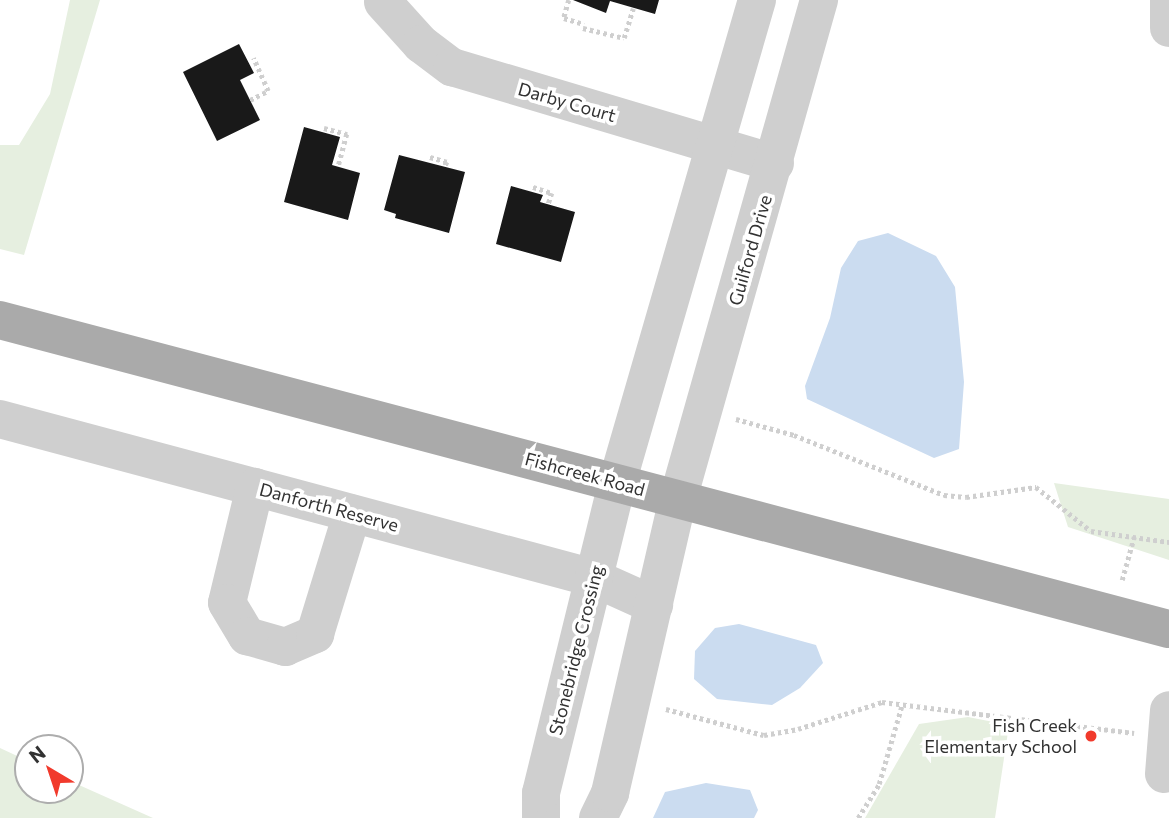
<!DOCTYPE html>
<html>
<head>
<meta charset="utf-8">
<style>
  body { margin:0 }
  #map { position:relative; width:1169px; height:818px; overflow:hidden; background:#fff; font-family:Commissioner,sans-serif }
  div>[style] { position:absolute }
  .green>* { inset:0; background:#e6efe0 }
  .water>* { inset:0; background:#cbdcf0 }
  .building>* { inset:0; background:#191919 }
  .path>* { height:4.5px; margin-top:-2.25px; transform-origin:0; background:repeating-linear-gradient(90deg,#cfcfcf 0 3.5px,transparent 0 7px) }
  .minor>* { height:38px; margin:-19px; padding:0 19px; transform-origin:19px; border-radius:19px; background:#cfcfcf }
  .major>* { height:38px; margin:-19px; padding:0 19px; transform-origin:19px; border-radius:19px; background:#aaa }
  .dots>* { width:19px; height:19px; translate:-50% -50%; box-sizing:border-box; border:4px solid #fff; border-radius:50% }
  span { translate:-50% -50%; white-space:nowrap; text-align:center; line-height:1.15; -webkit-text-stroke:7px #fff; paint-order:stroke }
  .street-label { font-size:18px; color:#323232 }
  .poi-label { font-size:18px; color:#323232 }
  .right { translate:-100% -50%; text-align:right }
  .north { position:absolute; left:14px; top:734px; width:70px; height:70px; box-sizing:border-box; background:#fff; border:2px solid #adadad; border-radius:50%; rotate:321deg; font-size:19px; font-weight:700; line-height:28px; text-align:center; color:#323232 }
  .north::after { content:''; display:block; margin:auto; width:24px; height:32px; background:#f13a2c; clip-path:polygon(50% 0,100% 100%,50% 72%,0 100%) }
</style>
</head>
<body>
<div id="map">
  <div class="green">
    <i style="clip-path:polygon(70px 0,100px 0,24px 255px,0 249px,0 145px,19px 145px,50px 94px)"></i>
    <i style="clip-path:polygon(1054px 483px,1169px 499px,1169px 560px,1068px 527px)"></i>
    <i style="clip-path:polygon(968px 717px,1009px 725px,995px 818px,865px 818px,919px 724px)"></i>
    <i style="clip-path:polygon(0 748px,28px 761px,28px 790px,70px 790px,70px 781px,153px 818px,0 818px)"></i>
  </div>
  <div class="water">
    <i style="clip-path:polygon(888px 233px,936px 256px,955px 287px,964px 382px,959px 449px,934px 458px,807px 399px,805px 386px,830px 318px,841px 268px,858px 241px)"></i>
    <i style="clip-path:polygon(739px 624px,816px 645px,823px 663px,800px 688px,772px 705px,717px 699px,694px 679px,695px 651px,715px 628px)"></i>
    <i style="clip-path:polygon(706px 783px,750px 790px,758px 810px,754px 818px,653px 818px,665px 792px)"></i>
  </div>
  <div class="building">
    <i style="clip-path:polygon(573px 0,659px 0,655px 14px,610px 1px,606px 13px)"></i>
    <i style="clip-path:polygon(239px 44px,254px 73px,240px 80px,260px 120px,217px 141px,183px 72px)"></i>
    <i style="clip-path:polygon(304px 127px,340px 137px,332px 165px,360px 173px,348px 220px,284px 202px)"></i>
    <i style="clip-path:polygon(399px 155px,465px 172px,449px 233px,395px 218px,396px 214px,384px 210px)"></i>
    <i style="clip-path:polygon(511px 186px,543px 195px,540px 202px,575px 212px,561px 262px,496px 244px)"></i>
  </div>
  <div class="path">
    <i style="left:569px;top:0;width:19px;rotate:106deg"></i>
    <i style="left:564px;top:18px;width:21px;rotate:17deg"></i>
    <i style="left:583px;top:28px;width:42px;rotate:13.7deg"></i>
    <i style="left:624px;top:38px;width:31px;rotate:-73deg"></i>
    <i style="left:250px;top:100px;width:20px;rotate:-27deg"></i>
    <i style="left:268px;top:91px;width:36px;rotate:-114deg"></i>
    <i style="left:324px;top:128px;width:24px;rotate:15deg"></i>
    <i style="left:347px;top:134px;width:34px;rotate:105deg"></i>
    <i style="left:430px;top:157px;width:18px;rotate:16deg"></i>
    <i style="left:447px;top:162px;width:5px;rotate:112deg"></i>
    <i style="left:533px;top:187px;width:20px;rotate:18deg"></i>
    <i style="left:552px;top:193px;width:13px;rotate:108deg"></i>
    <i style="left:736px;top:419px;width:60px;rotate:15.4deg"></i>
    <i style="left:794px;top:435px;width:162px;rotate:21.8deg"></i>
    <i style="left:944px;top:495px;width:22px;rotate:5deg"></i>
    <i style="left:966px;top:497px;width:71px;rotate:-8.1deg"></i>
    <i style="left:1036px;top:487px;width:70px;rotate:38.7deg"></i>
    <i style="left:1091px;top:531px;width:79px;rotate:8deg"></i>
    <i style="left:1122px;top:580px;width:45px;rotate:-74.4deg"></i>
    <i style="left:666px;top:709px;width:101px;rotate:14.9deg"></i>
    <i style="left:764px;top:735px;width:35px;rotate:-10deg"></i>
    <i style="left:798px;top:729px;width:88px;rotate:-17.8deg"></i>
    <i style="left:882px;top:702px;width:254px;rotate:7deg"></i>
    <i style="left:858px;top:818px;width:40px;rotate:-58deg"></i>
    <i style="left:879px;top:784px;width:82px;rotate:-73.8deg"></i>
  </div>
  <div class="minor">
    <i style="left:1169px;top:0;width:28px;rotate:90deg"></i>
    <i style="left:383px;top:2px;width:57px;rotate:47.9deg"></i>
    <i style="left:421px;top:44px;width:39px;rotate:37deg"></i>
    <i style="left:452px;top:67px;width:337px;rotate:16.6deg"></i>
    <i style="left:0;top:419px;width:615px;rotate:14.99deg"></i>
    <i style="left:594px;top:578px;width:66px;rotate:24.2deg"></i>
    <i style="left:255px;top:487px;width:119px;rotate:103.6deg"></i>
    <i style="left:227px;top:603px;width:39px;rotate:59deg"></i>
    <i style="left:247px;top:636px;width:40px;rotate:16deg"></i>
    <i style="left:285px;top:647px;width:33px;rotate:-23deg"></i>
    <i style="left:315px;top:634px;width:126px;rotate:-72.9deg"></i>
    <i style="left:1164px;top:774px;width:64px;rotate:-85.5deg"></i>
    <i style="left:541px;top:818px;width:25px;rotate:-90deg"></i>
    <i style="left:541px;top:793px;width:319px;rotate:-76.2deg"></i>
    <i style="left:617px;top:483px;width:503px;rotate:-73.84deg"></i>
    <i style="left:598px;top:818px;width:28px;rotate:-64deg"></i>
    <i style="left:610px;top:793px;width:302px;rotate:-77deg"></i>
    <i style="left:678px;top:499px;width:519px;rotate:-74.22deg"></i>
  </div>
  <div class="major">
    <i style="left:0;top:320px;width:1209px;rotate:14.81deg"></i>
  </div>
  <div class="dots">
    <i style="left:1091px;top:736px;background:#f13a2c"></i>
  </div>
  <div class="street-label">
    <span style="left:567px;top:102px;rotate:16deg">Darby Court</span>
    <span style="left:750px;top:250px;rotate:-74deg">Guilford Drive</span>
    <span style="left:585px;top:474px;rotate:15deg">Fishcreek Road</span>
    <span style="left:329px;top:507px;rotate:15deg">Danforth Reserve</span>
    <span style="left:576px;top:650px;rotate:-76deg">Stonebridge Crossing</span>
  </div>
  <div class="poi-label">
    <span class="right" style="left:1077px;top:736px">Fish Creek<br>Elementary School</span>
  </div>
  <div class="north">N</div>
</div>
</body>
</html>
